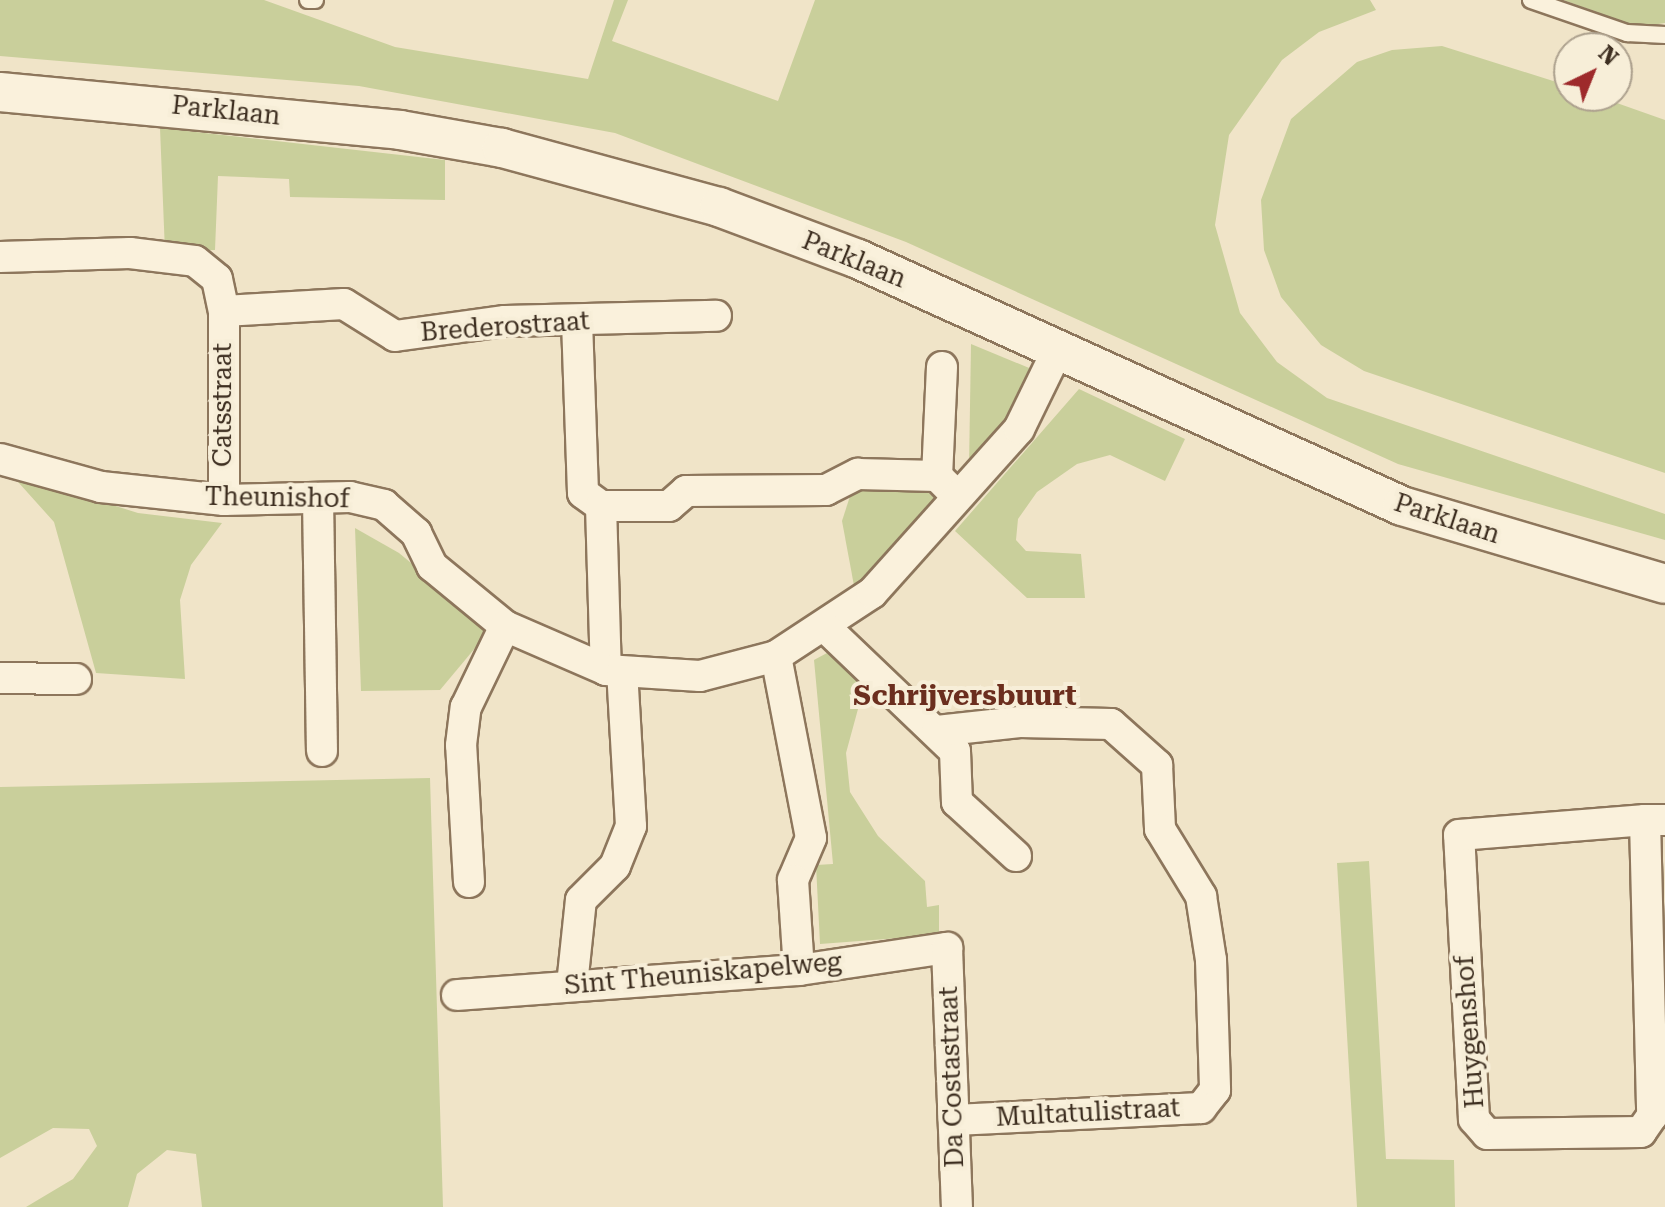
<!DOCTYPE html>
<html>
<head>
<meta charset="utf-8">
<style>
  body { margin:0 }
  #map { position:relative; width:1665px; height:1207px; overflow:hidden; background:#f0e4c8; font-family:"Roboto Serif",serif }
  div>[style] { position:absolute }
  .green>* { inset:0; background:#c9cf9b }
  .roads { filter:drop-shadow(2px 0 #8d765c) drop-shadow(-2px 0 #8d765c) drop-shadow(0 2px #8d765c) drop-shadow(0 -2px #8d765c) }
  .service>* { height:16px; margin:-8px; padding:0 8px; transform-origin:8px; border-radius:8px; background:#faf1dc }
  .minor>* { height:30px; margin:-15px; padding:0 15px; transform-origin:15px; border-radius:15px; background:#faf1dc }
  .tertiary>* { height:38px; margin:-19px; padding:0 19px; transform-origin:19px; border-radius:19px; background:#faf1dc }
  span { translate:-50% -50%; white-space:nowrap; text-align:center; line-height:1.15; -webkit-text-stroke:8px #f7eed8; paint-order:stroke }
  .street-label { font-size:26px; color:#3d2e20 }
  .neighbourhood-label { font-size:28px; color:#6b2e1e; font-weight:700 }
  .north { position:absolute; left:1553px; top:32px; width:80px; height:80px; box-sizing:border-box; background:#f7eed8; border:2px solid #ada18e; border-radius:50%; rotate:43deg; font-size:22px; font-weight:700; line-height:32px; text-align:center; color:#3d2e20 }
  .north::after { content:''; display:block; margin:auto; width:28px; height:36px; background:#9e2a2b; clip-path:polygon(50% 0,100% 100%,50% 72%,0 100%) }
</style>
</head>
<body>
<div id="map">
  <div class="green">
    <i style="clip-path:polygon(0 0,264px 0,395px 47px,588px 79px,614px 0,628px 0,612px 41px,778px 101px,815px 0,1370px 0,1376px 10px,1319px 32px,1282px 60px,1229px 135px,1215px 225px,1240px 313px,1277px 362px,1327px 398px,1665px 514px,1665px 540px,1398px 464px,906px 242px,615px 133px,359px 86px,0 56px)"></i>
    <i style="clip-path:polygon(1563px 0,1665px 0,1665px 23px,1638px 27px)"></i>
    <i style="clip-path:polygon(1442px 46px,1569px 86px,1569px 96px,1597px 96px,1665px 120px,1665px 473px,1364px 371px,1321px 345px,1281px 297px,1264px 250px,1261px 200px,1291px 119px,1357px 62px,1392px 50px)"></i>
    <i style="clip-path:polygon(160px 128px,445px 160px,445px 200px,290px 197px,289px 179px,218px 176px,215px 250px,165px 252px)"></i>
    <i style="clip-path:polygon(971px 344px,1046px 375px,969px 467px)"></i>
    <i style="clip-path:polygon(1079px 389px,1185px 439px,1165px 481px,1110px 455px,1077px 464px,1037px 492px,1018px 519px,1016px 540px,1026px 551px,1081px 554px,1085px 598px,1027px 598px,955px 531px)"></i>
    <i style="clip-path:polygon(10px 473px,138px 513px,222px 523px,191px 565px,180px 600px,185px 679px,96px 673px,54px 522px)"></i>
    <i style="clip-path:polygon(924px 489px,939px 502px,855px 591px,842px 521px,852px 490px)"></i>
    <i style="clip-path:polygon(355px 528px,399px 553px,491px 629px,440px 690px,361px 691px)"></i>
    <i style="clip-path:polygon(827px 653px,864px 687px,846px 753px,850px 792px,878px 836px,925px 881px,927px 907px,939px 905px,939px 935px,820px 944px,816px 865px,833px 864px,814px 660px)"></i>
    <i style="clip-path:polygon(430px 778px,443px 1207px,202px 1207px,196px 1154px,167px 1150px,137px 1174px,128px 1207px,26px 1207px,73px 1179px,97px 1146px,89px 1129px,53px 1128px,0 1158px,0 787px)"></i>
    <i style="clip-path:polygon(1369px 861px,1386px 1159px,1454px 1160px,1455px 1207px,1357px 1207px,1337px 863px)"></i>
  </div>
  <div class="roads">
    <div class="service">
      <i style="left:308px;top:0;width:7px"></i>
      <i style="left:1531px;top:0;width:102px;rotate:19deg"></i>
      <i style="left:1627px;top:33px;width:38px;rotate:3deg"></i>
    </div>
    <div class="minor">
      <i style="left:0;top:257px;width:130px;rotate:-1.8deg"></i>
      <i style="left:130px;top:253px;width:65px;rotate:7deg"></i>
      <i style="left:195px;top:261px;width:28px;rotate:39deg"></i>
      <i style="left:217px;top:279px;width:33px;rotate:78deg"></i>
      <i style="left:224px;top:311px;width:120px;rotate:-3.3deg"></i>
      <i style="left:344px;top:304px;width:60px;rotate:32.1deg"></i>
      <i style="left:395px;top:336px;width:111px;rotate:-7.8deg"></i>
      <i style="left:505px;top:321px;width:211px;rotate:-1.4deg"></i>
      <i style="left:577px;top:321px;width:172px;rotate:88deg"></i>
      <i style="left:583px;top:493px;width:22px;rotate:36deg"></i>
      <i style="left:601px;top:506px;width:164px;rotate:88.3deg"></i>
      <i style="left:942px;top:367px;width:109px;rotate:92.6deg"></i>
      <i style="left:937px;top:476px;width:21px;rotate:45deg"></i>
      <i style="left:0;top:459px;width:105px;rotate:15.5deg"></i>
      <i style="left:101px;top:487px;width:124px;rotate:6deg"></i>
      <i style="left:224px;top:500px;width:126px;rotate:-1.4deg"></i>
      <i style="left:350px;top:497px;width:35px;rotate:13deg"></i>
      <i style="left:384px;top:505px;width:43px;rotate:41.2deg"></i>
      <i style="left:416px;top:533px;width:37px;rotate:64deg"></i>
      <i style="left:432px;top:566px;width:94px;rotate:39.4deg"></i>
      <i style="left:505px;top:626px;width:110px;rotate:23.5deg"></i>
      <i style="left:606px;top:670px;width:94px;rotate:3.7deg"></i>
      <i style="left:700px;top:676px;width:79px;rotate:-14.7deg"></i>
      <i style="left:776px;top:656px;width:115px;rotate:-33.3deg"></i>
      <i style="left:872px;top:593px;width:220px;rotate:-48.1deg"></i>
      <i style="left:1019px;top:429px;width:85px;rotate:-64deg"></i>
      <i style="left:318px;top:498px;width:253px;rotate:89.1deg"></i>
      <i style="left:224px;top:500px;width:189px;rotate:-90deg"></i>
      <i style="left:601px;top:506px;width:68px"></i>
      <i style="left:669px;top:506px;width:23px;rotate:-41deg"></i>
      <i style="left:686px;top:491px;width:140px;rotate:-0.4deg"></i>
      <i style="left:826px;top:490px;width:36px;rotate:-27deg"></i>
      <i style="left:858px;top:474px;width:79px;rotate:1.5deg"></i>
      <i style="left:824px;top:626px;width:181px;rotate:43.7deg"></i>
      <i style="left:955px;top:751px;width:51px;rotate:87.8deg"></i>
      <i style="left:957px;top:802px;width:80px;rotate:42.5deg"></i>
      <i style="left:776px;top:656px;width:185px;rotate:79.1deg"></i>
      <i style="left:811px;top:838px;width:46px;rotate:113.2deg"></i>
      <i style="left:793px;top:880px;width:90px;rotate:86.2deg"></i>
      <i style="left:0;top:678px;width:76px;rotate:0.8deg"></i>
      <i style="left:937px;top:731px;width:83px;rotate:-6.2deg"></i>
      <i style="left:1020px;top:722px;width:91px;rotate:1.3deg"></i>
      <i style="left:1111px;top:724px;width:62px;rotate:41.7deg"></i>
      <i style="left:1157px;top:765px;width:64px;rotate:87.3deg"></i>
      <i style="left:1160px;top:829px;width:79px;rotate:58.5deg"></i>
      <i style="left:1201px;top:896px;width:65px;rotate:81.1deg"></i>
      <i style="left:1211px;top:960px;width:130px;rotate:88.2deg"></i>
      <i style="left:1215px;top:1090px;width:23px;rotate:128deg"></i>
      <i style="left:1201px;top:1108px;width:247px;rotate:177.2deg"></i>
      <i style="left:1645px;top:820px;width:296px;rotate:88.6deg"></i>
      <i style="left:1652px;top:1116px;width:19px;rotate:125deg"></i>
      <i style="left:1641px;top:1132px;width:154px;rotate:179.3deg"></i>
      <i style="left:1487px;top:1134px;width:20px;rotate:-131deg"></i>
      <i style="left:1474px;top:1119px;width:284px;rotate:-93deg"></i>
      <i style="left:1459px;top:835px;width:187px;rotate:-4.6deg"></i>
      <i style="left:1645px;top:820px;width:20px"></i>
      <i style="left:469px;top:882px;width:137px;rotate:-93.3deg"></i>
      <i style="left:461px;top:745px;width:38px;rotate:-83deg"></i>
      <i style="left:466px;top:707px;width:90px;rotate:-64.3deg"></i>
      <i style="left:572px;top:985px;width:85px;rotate:-84deg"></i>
      <i style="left:581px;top:900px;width:48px;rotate:-45deg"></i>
      <i style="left:615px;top:866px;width:43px;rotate:-68.2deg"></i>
      <i style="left:631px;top:826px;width:154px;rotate:-93.3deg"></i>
      <i style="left:457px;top:995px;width:343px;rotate:-4.2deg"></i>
      <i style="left:799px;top:970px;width:150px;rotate:-8.5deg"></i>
      <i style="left:947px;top:948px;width:259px;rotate:87.8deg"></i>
    </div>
    <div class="tertiary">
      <i style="left:0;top:92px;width:402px;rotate:5.4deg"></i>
      <i style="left:400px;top:130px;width:104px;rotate:10deg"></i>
      <i style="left:502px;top:148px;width:225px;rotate:15.2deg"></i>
      <i style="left:719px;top:207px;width:148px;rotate:20.5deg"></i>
      <i style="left:858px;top:259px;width:597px;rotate:24.42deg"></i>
      <i style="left:1402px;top:506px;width:274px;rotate:16.5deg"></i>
    </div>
  </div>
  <div class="street-label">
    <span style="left:226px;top:111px;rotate:6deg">Parklaan</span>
    <span style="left:854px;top:260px;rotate:22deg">Parklaan</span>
    <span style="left:505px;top:327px;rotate:-4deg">Brederostraat</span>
    <span style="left:223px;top:405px;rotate:-90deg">Catsstraat</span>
    <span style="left:277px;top:498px;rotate:1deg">Theunishof</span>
    <span style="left:1447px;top:519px;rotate:18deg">Parklaan</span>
    <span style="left:703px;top:974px;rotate:-5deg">Sint Theuniskapelweg</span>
    <span style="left:1470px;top:1032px;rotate:-94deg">Huygenshof</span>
    <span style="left:952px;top:1077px;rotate:-92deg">Da Costastraat</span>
    <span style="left:1088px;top:1113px;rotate:-3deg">Multatulistraat</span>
  </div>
  <div class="neighbourhood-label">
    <span style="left:965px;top:696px">Schrijversbuurt</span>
  </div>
  <div class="north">N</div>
</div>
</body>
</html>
